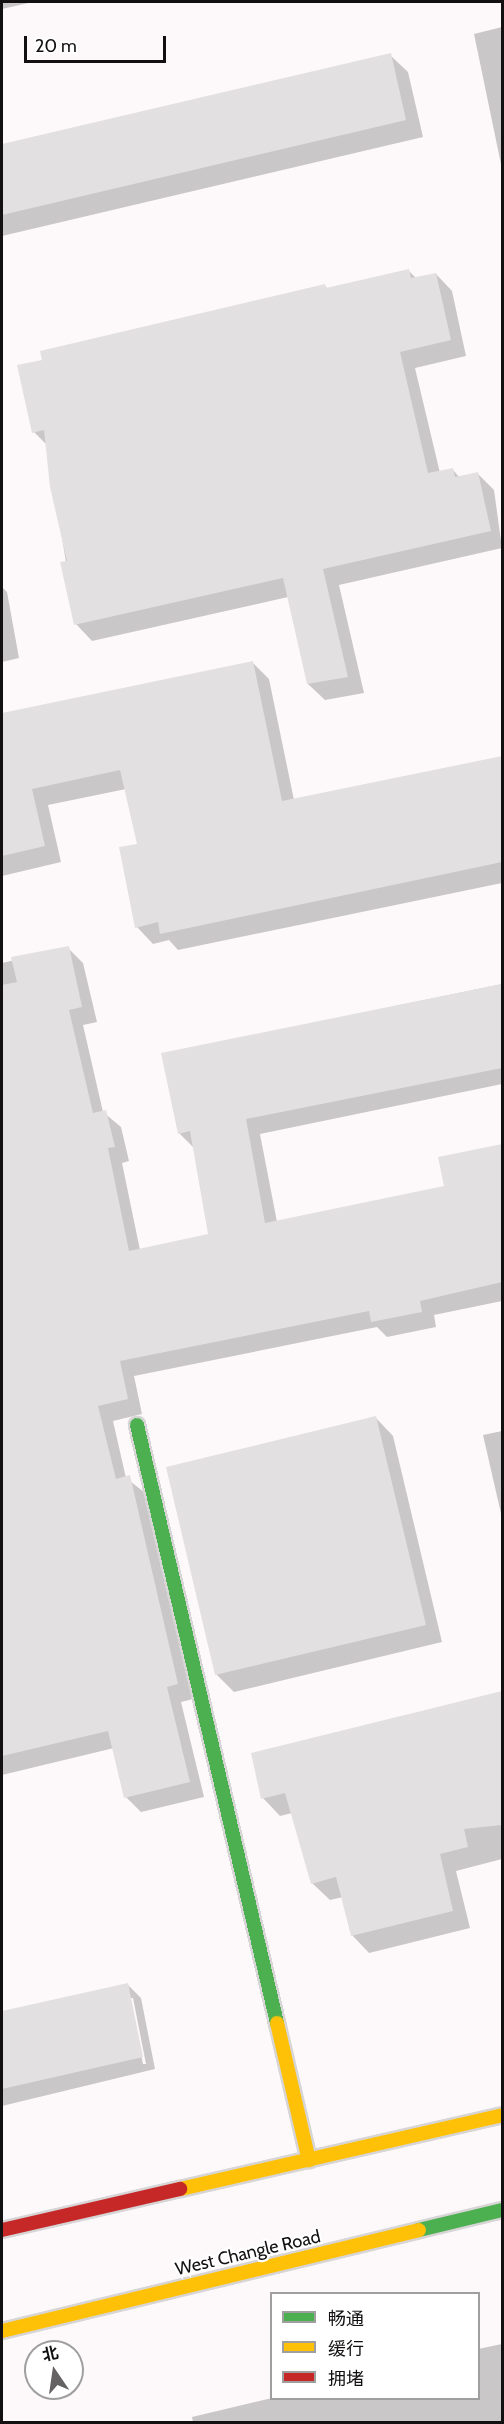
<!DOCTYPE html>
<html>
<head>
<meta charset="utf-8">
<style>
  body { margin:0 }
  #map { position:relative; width:504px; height:2424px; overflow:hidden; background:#fdf9fb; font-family:Cabin,"Noto Sans SC",sans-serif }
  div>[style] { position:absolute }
  .shadow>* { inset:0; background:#0003 }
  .building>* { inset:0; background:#e3e0e1 }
  .roads { filter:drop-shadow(2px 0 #d7d5d6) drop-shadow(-2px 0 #d7d5d6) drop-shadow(0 2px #d7d5d6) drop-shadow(0 -2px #d7d5d6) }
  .fast>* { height:14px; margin:-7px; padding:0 7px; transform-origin:7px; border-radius:7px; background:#4caf50 }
  .slow>* { height:14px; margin:-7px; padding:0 7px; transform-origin:7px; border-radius:7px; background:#ffc107 }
  .jam>* { height:14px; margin:-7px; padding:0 7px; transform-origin:7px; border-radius:7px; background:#c62828 }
  span { translate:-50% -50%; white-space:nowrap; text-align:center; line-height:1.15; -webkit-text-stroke:4.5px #fff; paint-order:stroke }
  .street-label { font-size:18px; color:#121011 }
  .frame { position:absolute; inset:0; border:3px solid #121011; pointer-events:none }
  .legend { position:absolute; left:270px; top:2292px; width:210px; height:108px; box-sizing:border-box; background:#fff; border:2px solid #a09fa0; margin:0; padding:8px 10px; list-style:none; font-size:18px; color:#121011 }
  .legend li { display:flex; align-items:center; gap:12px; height:30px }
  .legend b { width:30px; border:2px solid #a09fa0 }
  .north { position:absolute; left:24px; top:2340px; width:60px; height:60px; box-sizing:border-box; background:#fff; border:2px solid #a09fa0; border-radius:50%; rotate:347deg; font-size:16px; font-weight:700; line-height:24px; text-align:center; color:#121011 }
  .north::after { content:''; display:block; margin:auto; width:21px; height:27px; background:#646263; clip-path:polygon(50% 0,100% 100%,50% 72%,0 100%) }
  .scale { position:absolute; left:24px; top:36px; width:142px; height:27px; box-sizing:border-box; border:3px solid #121011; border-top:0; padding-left:8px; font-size:18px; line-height:21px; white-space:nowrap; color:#121011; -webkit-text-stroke:4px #fff; paint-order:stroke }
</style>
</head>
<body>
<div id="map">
  <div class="shadow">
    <i style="clip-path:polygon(2px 2px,33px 2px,2px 9px)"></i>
    <i style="clip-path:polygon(502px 27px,502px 169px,474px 34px)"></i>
    <i style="clip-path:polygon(390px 55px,408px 72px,423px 137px,2px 236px,2px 145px)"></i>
    <i style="clip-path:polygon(409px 271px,416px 278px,436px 274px,452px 291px,466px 356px,415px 368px,440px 473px,453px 470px,460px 478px,478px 474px,494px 490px,502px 548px,339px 585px,364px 693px,325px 700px,308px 684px,288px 597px,92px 641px,76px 624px,47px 445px,34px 432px,325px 286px,328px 289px)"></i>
    <i style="clip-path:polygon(2px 587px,7px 592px,19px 658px,2px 662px)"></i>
    <i style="clip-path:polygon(252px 662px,269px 679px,294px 800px,502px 757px,502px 883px,178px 950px,169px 940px,153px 944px,137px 927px,139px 845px,126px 789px,48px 805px,61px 862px,2px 876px,2px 714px)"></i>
    <i style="clip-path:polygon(68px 948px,83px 963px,97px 1022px,83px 1025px,103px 1112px,121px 1127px,129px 1161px,122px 1163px,140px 1250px,210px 1235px,195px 1149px,179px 1133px,163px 1054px,502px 984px,502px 1084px,260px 1134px,277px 1222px,446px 1187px,440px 1159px,502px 1146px,502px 1301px,434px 1315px,436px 1327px,387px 1337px,377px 1327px,134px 1376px,142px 1414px,113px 1421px,126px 1478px,144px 1492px,193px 1699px,181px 1702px,204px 1797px,141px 1812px,126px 1797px,114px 1748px,2px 1775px,2px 963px)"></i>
    <i style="clip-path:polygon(376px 1418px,393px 1436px,442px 1642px,234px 1692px,216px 1674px)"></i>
    <i style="clip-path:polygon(502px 1431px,502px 1518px,483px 1435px)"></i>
    <i style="clip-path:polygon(502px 1693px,502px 1859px,456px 1871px,470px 1928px,369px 1953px,352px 1935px,343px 1897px,330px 1900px,312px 1883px,292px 1813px,280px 1816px,263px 1798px,253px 1754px)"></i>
    <i style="clip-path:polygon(evenodd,128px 1985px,141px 1998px,155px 2069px,2px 2106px,2px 2013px,128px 1985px,130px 1998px,133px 1998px,146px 2064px,143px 2064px,130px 1998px)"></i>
    <i style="clip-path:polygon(502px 2344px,502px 2422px,193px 2422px,192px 2417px,272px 2398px,478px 2398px,478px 2349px)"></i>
  </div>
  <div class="building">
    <i style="clip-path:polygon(391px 53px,406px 120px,2px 215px,2px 144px)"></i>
    <i style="clip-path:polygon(409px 269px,411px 278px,436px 273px,451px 340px,400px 352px,428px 473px,453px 468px,455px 477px,478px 472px,491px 531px,323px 569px,348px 677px,307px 684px,283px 578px,74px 625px,60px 562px,67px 561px,50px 487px,44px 430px,32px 433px,17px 365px,42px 360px,40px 351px,325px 284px,326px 288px)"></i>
    <i style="clip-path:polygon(253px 661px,282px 801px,502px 756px,502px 862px,160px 934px,158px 922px,135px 928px,119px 847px,137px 844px,120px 770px,32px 789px,45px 846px,2px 856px,2px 713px)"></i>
    <i style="clip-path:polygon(69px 946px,82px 1007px,69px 1010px,93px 1113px,106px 1110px,115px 1147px,108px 1148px,129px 1251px,208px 1234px,190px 1131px,178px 1134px,161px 1053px,502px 984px,502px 1068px,246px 1119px,265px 1223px,444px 1186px,438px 1157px,502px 1144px,502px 1282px,420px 1301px,422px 1312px,371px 1322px,369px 1311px,120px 1361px,128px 1399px,98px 1406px,116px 1479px,130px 1475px,178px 1684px,167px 1687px,190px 1782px,124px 1798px,108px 1731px,2px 1756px,2px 985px,17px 982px,11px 957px)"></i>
    <i style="clip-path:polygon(376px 1416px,426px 1625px,215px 1675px,166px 1467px)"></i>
    <i style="clip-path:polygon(502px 1691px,502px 1825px,464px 1829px,468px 1847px,440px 1854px,453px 1911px,351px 1936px,336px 1877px,311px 1884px,285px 1793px,261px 1799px,251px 1753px)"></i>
    <i style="clip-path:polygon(128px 1983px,143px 2057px,2px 2089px,2px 2011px)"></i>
  </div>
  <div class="roads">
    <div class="fast">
      <i style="left:137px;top:1425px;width:614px;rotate:76.82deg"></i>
      <i style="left:419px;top:2230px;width:85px;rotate:-13.5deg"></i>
    </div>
    <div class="slow">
      <i style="left:277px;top:2023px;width:141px;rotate:76.9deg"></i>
      <i style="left:180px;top:2189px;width:330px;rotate:-12.9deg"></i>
      <i style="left:2px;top:2331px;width:429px;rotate:-13.6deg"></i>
    </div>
    <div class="jam">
      <i style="left:2px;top:2230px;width:183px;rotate:-13deg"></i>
    </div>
  </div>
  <div class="street-label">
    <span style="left:248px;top:2253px;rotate:-13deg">West Changle Road</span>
  </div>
  <div class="frame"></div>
  <ul class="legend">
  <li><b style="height:8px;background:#4caf50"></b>畅通</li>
  <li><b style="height:8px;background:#ffc107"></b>缓行</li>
  <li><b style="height:8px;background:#c62828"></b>拥堵</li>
  </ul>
  <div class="north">北</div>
  <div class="scale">20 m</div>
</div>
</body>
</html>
